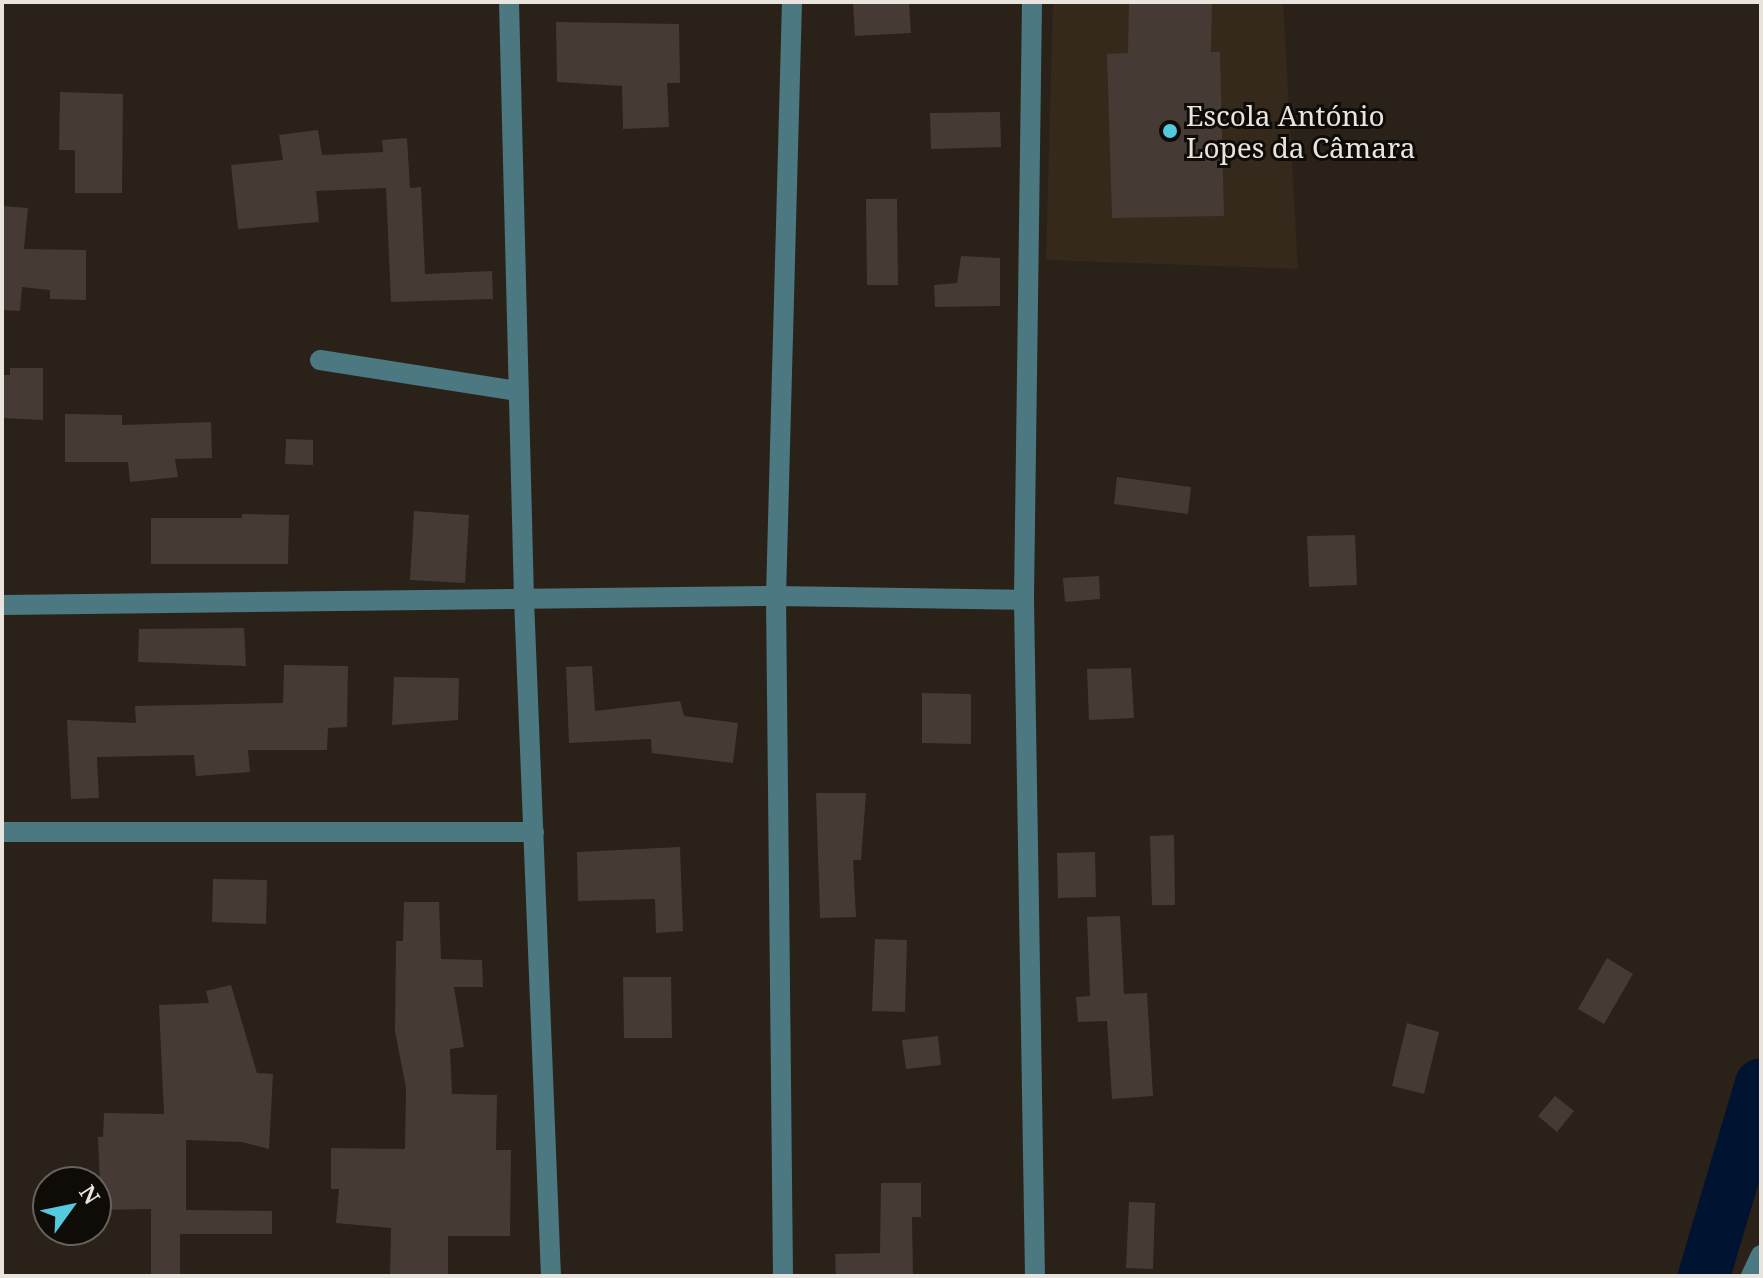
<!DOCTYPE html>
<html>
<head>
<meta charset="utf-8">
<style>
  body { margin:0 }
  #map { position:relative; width:1763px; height:1278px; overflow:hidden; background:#2a2119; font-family:"Noto Serif",serif }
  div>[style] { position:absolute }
  .built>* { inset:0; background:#35291b }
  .river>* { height:52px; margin:-26px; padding:0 26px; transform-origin:26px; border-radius:26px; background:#001331 }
  .building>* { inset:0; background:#463a35 }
  .minor>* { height:20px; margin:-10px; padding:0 10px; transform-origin:10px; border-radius:10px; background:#4b7881 }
  .dots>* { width:22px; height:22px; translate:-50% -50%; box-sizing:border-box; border:4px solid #0f0c08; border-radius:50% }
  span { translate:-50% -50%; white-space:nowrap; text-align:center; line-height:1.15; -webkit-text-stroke:6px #0f0c08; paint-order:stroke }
  .poi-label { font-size:28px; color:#e9e4de }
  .left { translate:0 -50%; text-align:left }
  .frame { position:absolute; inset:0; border:4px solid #e9e4de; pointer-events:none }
  .north { position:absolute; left:32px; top:1166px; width:80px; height:80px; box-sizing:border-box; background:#0f0c08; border:2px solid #66625e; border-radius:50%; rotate:57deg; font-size:22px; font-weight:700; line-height:32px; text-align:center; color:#e9e4de }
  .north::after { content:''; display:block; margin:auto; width:28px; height:36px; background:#55cadf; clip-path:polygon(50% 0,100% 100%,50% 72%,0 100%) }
</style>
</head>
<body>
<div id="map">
  <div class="built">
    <i style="clip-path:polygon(1053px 2px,1283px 2px,1298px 269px,1046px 260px)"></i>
  </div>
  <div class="river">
    <i style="left:1704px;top:1276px;width:200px;rotate:-73.5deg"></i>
  </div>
  <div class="building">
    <i style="clip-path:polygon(853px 2px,909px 2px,911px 33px,855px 36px)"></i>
    <i style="clip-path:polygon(1129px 2px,1212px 2px,1211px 52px,1220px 52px,1224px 216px,1112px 218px,1107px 54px,1128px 53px)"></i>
    <i style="clip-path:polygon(556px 22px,679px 24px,680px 83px,667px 83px,669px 127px,623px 129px,622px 86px,557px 82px)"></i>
    <i style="clip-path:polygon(60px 92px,123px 94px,122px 193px,75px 193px,75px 150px,59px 150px)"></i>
    <i style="clip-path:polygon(1000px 112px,1001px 147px,931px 149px,930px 113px)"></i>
    <i style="clip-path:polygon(318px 130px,322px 155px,383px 152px,382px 140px,407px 138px,410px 188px,421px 187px,425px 274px,492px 271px,493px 299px,391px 302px,386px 188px,316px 191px,319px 222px,238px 229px,231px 165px,283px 160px,279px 135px)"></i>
    <i style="clip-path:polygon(866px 199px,897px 199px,898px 285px,867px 285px)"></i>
    <i style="clip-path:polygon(2px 206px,28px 208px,24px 249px,86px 250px,86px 300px,50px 299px,50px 290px,22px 287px,20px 311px,2px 310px)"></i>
    <i style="clip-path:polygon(961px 256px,1000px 258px,1000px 306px,935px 307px,934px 285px,957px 283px)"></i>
    <i style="clip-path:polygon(10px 368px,43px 368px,43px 420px,2px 418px,2px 375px,10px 375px)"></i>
    <i style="clip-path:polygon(65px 414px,122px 415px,122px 425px,211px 422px,212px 458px,175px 459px,178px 477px,130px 482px,128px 462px,65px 462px)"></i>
    <i style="clip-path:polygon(286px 439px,313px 440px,313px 465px,285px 464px)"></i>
    <i style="clip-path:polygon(1117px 477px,1191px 487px,1188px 514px,1114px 504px)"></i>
    <i style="clip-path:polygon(414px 511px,469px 515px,465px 583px,410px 580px)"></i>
    <i style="clip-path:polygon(242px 514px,289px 515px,288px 564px,151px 564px,151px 518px,242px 518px)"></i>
    <i style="clip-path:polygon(1355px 535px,1357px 585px,1309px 587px,1307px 536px)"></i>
    <i style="clip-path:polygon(1099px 576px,1100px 599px,1065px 602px,1063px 578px)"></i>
    <i style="clip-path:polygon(244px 628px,246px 666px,138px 662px,139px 629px)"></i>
    <i style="clip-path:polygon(284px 665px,348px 666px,347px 727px,328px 728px,327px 750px,248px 750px,250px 772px,196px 776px,194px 755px,97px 757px,99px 798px,71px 799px,67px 720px,136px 723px,135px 706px,283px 703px)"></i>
    <i style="clip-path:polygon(592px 666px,595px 711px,680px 701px,684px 716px,738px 723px,733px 763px,652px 753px,651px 739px,569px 743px,566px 667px)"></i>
    <i style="clip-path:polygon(1131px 668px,1134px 718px,1089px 720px,1087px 669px)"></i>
    <i style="clip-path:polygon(394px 677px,459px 678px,458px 720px,392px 725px)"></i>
    <i style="clip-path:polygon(922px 693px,971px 694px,971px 744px,922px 743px)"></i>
    <i style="clip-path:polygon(816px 793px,866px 793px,861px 860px,853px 860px,856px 917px,820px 918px)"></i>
    <i style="clip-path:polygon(1174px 835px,1175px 905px,1152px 905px,1150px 836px)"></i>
    <i style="clip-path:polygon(680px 847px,683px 931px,656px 933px,655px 899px,578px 901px,577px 852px)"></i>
    <i style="clip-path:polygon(1095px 852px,1096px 897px,1058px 898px,1057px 853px)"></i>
    <i style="clip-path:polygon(213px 879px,267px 880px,266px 924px,212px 922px)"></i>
    <i style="clip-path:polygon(404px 902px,439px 902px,441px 959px,482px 960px,483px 987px,454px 987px,464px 1047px,450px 1049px,452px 1094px,497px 1095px,496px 1150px,511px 1150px,510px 1236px,448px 1236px,448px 1276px,390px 1276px,391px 1228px,336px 1223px,339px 1189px,331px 1189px,331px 1148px,405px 1149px,406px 1088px,395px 1031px,396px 941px,403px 941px)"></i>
    <i style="clip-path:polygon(1120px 916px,1124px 994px,1147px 993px,1153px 1096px,1112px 1099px,1107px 1021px,1078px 1022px,1076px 997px,1090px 996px,1087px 917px)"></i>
    <i style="clip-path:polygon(875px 939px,907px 940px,905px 1012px,872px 1011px)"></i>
    <i style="clip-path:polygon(1607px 958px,1633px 974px,1604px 1024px,1578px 1009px)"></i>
    <i style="clip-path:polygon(623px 977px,671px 977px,672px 1038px,624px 1038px)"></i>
    <i style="clip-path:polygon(231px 985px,257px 1073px,273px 1074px,269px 1149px,242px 1142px,186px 1140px,186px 1210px,272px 1211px,272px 1234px,180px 1234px,180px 1276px,151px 1276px,151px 1209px,101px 1210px,98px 1137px,103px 1137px,104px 1113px,164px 1114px,159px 1005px,209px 1003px,206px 991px)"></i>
    <i style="clip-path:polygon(1407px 1023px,1439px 1032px,1424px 1094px,1392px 1086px)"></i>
    <i style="clip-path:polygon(938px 1036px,941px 1065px,906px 1069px,902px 1040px)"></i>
    <i style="clip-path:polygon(1555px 1096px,1574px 1111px,1557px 1132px,1538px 1116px)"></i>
    <i style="clip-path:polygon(881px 1183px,921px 1183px,921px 1217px,912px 1217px,913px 1276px,836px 1276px,835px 1254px,880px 1253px)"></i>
    <i style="clip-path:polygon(1129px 1202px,1155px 1203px,1153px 1269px,1126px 1268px)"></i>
  </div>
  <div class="minor">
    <i style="left:509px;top:2px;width:597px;rotate:88.56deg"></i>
    <i style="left:524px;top:599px;width:678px;rotate:87.72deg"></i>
    <i style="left:1032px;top:2px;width:598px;rotate:90.77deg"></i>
    <i style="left:1024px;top:600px;width:676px;rotate:89.07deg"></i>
    <i style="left:320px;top:360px;width:201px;rotate:8.9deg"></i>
    <i style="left:2px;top:605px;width:774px;rotate:-0.67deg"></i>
    <i style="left:776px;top:596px;width:248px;rotate:0.9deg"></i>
    <i style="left:2px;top:832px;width:532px"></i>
    <i style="left:783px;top:1276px;width:680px;rotate:-90.59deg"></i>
    <i style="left:776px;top:596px;width:594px;rotate:-88.46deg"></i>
    <i style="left:1751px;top:1276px;width:23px;rotate:-65deg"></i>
  </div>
  <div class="dots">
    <i style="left:1170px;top:131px;background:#55cadf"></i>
  </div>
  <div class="poi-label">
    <span class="left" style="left:1186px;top:131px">Escola António<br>Lopes da Câmara</span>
  </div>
  <div class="frame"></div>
  <div class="north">N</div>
</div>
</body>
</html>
